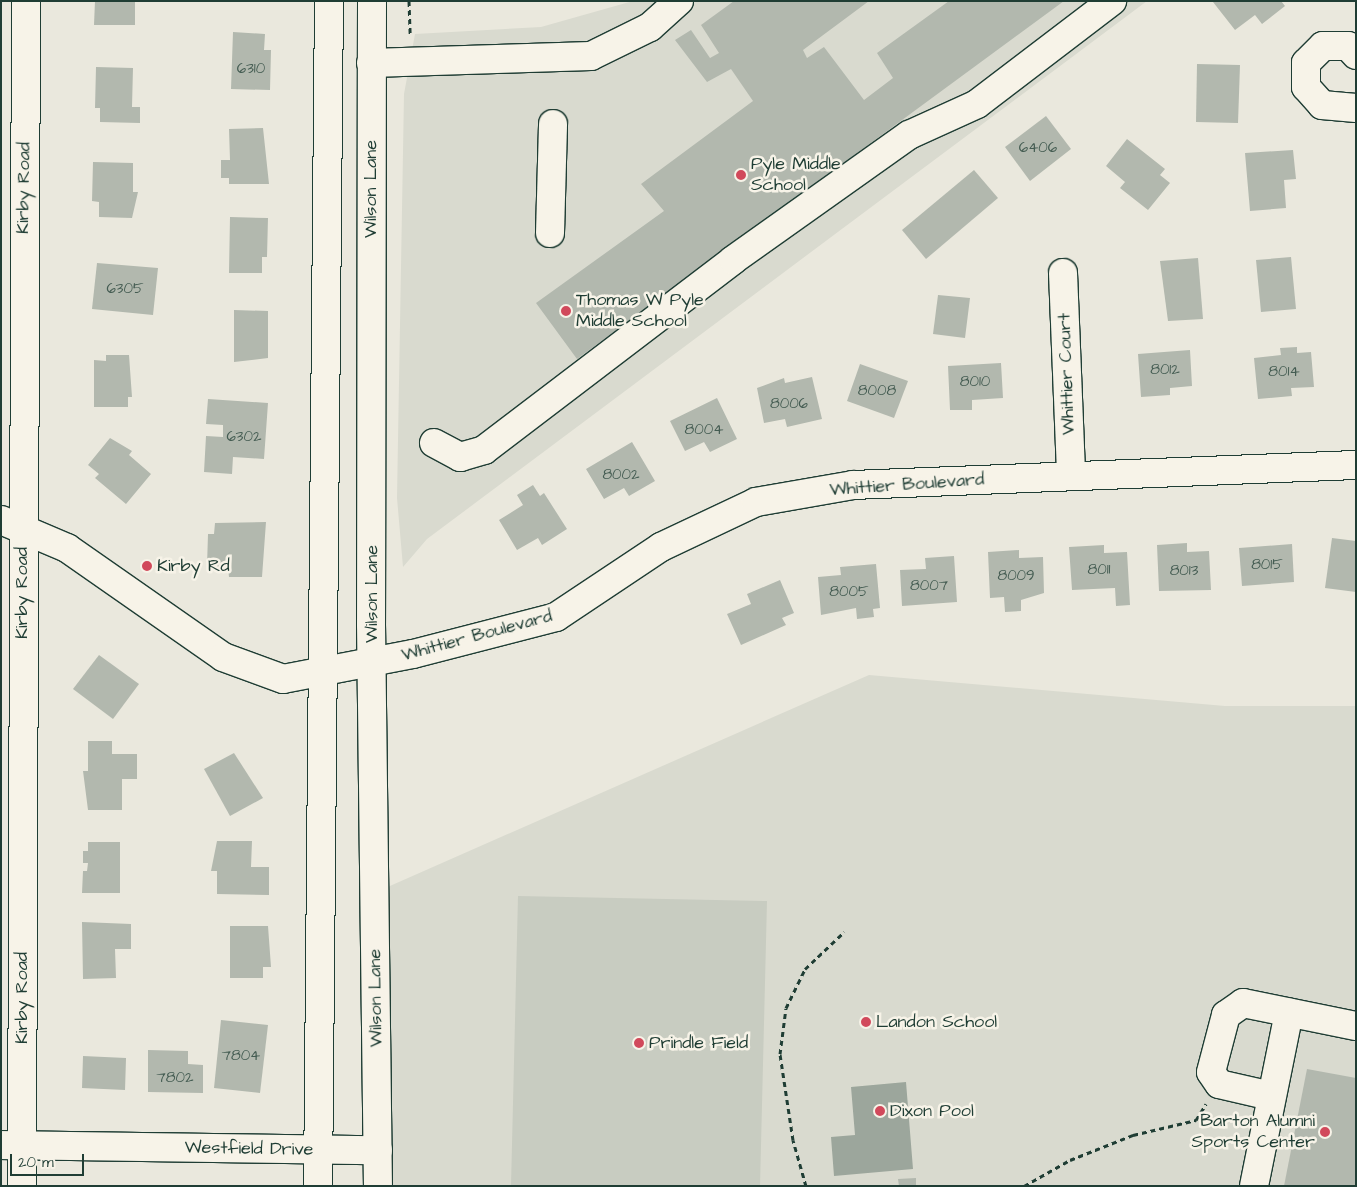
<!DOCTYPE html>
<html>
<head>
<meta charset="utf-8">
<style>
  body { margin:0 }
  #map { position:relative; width:1357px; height:1187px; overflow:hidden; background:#eae8dd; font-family:"Architects Daughter",sans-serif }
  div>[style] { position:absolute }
  .built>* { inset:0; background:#d9dacf }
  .green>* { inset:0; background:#c8ccc1 }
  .water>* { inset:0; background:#9ca69c }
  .building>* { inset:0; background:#b2b8ae }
  .path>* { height:3px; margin-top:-1.5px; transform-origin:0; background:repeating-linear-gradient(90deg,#1f3d34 0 5px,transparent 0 9px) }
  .roads { filter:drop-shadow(1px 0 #1f3d34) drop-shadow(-1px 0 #1f3d34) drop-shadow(0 1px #1f3d34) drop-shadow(0 -1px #1f3d34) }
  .minor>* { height:28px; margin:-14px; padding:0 14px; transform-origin:14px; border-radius:14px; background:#f7f3e8 }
  .major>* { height:28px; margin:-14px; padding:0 14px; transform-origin:14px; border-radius:14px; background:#f7f3e8 }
  .dots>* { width:14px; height:14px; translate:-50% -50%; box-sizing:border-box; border:2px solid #f7f3e8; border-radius:50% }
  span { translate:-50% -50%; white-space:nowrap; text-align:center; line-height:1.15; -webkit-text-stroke:5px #f7f3e8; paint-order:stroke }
  .number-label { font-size:15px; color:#445c52 }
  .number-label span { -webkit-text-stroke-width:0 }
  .poi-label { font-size:18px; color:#1f3d34 }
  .left { translate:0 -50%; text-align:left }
  .right { translate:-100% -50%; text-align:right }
  .street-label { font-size:18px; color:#1f3d34 }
  .frame { position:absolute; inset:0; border:2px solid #1f3d34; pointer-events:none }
  .scale { position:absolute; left:10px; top:1154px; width:74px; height:22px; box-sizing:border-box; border:2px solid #1f3d34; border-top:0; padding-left:6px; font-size:15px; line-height:18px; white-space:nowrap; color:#1f3d34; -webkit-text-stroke:4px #f7f3e8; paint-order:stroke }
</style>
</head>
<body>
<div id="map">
  <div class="built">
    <i style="clip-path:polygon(633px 1px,1147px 1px,427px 539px,403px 567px,397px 498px,404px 94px,415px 34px,541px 27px)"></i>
    <i style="clip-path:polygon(869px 675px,1225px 706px,1356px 706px,1356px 1186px,378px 1186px,374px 893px)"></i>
  </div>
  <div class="green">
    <i style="clip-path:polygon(518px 896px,767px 901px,760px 1186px,511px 1186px)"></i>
  </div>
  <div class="water">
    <i style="clip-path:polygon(906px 1082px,913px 1169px,834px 1176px,831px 1137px,855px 1135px,851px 1087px)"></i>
  </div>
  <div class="building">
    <i style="clip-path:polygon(95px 1px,135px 1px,135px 25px,94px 25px)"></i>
    <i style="clip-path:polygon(734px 1px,869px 1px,803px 50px,807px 58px,824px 47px,864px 100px,893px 78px,877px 53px,949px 1px,1064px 1px,577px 359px,536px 303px,664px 211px,641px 184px,753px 101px,731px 69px,707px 82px,675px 40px,691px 30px,710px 58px,719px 53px,701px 25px)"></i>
    <i style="clip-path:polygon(1281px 1px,1285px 6px,1262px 24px,1255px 15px,1235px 30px,1213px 2px)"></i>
    <i style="clip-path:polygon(233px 32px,265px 34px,264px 50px,271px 50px,270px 90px,231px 89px)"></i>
    <i style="clip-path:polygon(1197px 64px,1240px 65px,1238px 123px,1196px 122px)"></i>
    <i style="clip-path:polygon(96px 67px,133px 68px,132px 107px,140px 107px,140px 123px,100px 122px,100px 108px,95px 108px)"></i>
    <i style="clip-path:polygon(1046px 116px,1071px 149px,1030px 181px,1005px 147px)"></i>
    <i style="clip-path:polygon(263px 128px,269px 184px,229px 184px,229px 178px,221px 178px,221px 160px,230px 160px,229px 129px)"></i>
    <i style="clip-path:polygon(1127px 139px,1165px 169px,1160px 175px,1170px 183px,1148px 210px,1120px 188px,1125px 182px,1106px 166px)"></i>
    <i style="clip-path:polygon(1293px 150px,1296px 179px,1284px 180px,1286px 208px,1250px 211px,1245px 153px)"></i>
    <i style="clip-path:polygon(93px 162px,133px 163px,133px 192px,138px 192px,132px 218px,99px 217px,99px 202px,92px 201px)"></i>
    <i style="clip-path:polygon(974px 170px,998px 198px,926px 259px,902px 230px)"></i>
    <i style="clip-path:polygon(230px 217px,268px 218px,267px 257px,262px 257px,262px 273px,229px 273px)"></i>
    <i style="clip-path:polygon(1291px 257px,1296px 309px,1261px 312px,1256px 260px)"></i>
    <i style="clip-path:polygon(1198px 258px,1203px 319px,1168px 321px,1160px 261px)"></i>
    <i style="clip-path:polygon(97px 263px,158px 268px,153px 315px,92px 309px)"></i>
    <i style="clip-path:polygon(938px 295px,970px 298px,965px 338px,933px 334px)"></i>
    <i style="clip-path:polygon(234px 310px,268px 311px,268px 358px,234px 362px)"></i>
    <i style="clip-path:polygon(1297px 347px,1297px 353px,1311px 352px,1314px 387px,1291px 388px,1292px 396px,1258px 399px,1254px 358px,1281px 355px,1280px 348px)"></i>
    <i style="clip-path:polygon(1190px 350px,1192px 386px,1170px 388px,1170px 395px,1141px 397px,1138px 354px)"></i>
    <i style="clip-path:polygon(106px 355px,129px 355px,132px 397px,128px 397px,128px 407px,94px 407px,94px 360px,106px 361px)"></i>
    <i style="clip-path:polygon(1001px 363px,1003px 398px,972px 400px,972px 410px,950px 410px,948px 366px)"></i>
    <i style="clip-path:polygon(860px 364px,908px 381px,894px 418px,847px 401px)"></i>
    <i style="clip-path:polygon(812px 377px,822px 419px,787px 427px,785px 419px,764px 423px,757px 388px,784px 378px,785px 383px)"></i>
    <i style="clip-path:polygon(717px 398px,737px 439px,710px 452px,704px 442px,685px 451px,670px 421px)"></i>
    <i style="clip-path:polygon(208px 399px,268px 403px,264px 459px,233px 457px,232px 474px,204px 472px,206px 436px,223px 437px,223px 425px,206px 424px)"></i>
    <i style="clip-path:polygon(110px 438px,132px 451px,129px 455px,151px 474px,126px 504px,95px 478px,99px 474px,88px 465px)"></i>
    <i style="clip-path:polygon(632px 442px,655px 481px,629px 496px,624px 488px,604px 499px,586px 469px)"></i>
    <i style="clip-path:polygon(533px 485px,540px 496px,544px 493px,567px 529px,542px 545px,538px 538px,517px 550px,499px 520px,523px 505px,517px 495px)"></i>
    <i style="clip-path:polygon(266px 522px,262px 577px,229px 577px,228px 568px,207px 566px,208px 534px,214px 534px,215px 523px)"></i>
    <i style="clip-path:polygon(1332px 538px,1356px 541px,1356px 592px,1325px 588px)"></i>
    <i style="clip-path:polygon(1187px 543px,1187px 552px,1209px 551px,1211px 590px,1159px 591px,1157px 545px)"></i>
    <i style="clip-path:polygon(1292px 544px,1294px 582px,1242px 586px,1239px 548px)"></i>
    <i style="clip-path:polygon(1104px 545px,1104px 553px,1127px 552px,1130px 605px,1116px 606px,1115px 588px,1072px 590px,1069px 547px)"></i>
    <i style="clip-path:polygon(1019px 550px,1019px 558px,1043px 557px,1044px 593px,1021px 600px,1021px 611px,1005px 612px,1004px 597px,990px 598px,988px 552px)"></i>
    <i style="clip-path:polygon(954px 556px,957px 602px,902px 606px,900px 570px,926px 569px,925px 558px)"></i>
    <i style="clip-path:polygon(876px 564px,880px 608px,873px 609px,874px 617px,857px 619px,856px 608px,821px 615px,818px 577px,841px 575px,840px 567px)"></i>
    <i style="clip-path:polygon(780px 580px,794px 613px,782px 618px,786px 625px,741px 645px,727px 614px,751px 604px,747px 594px)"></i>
    <i style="clip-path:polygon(99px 655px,139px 684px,113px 719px,73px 689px)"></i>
    <i style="clip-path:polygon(88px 741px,112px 741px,112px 754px,137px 754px,137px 779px,122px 779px,122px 810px,88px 810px,83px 771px,88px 771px)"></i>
    <i style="clip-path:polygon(234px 753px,263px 798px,230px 816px,204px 769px)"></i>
    <i style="clip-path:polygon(217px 841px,252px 841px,251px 867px,269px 867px,269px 895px,217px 894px,217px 871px,211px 871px)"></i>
    <i style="clip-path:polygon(88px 842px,120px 842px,120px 893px,82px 893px,83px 871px,87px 871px,88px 863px,83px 863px,83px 851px,88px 851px)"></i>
    <i style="clip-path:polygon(82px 922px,131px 924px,131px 949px,115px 949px,116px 978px,83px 979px)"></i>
    <i style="clip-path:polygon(230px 926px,268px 926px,271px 967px,263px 967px,263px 978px,230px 978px)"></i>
    <i style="clip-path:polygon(221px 1020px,268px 1025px,260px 1093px,214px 1088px)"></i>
    <i style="clip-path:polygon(148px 1050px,188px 1051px,188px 1064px,203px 1065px,203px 1093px,148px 1092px)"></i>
    <i style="clip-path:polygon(83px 1056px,126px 1058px,125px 1090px,82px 1088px)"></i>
    <i style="clip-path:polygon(1307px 1069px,1356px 1078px,1356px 1186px,1284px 1186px)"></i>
    <i style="clip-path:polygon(916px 1178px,916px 1186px,899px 1186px,898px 1179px)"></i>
  </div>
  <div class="path">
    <i style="left:409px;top:1px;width:35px;rotate:88deg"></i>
    <i style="left:806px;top:1186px;width:48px;rotate:-105.8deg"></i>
    <i style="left:793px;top:1140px;width:87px;rotate:-98.6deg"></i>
    <i style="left:780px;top:1054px;width:46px;rotate:-82.6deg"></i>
    <i style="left:786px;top:1008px;width:43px;rotate:-64deg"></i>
    <i style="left:805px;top:969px;width:54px;rotate:-43.5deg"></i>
    <i style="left:1024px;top:1186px;width:53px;rotate:-29.5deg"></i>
    <i style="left:1070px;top:1160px;width:68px;rotate:-21.6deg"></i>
    <i style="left:1133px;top:1135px;width:65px;rotate:-13.4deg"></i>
    <i style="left:1196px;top:1120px;width:19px;rotate:-58deg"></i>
  </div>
  <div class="roads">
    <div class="minor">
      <i style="left:1356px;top:55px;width:12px;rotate:-132deg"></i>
      <i style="left:1348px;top:46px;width:25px;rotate:180deg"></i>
      <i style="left:1323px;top:46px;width:24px;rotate:135deg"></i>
      <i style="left:1306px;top:63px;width:24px;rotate:90deg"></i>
      <i style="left:1306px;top:87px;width:24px;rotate:48deg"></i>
      <i style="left:1322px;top:105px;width:34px;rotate:5deg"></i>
      <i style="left:371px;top:63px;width:220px;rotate:-1.8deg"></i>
      <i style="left:591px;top:56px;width:66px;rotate:-26.2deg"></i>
      <i style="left:650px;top:27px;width:39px;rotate:-42deg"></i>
      <i style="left:550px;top:233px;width:109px;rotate:-88.4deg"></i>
      <i style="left:1063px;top:273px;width:202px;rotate:87.7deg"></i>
      <i style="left:434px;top:443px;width:30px;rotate:28deg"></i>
      <i style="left:460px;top:457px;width:25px;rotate:-16deg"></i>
      <i style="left:484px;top:450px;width:313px;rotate:-37.3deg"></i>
      <i style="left:733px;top:260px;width:216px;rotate:-35.4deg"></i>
      <i style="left:909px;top:135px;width:75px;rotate:-24.5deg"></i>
      <i style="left:977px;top:104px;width:170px;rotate:-37.3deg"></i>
      <i style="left:1px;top:520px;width:72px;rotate:23deg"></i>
      <i style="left:67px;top:548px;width:190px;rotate:34.9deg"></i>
      <i style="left:223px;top:657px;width:64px;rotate:20.1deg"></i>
      <i style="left:283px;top:679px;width:132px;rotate:-10.9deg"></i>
      <i style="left:413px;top:654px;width:148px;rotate:-14.5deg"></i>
      <i style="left:556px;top:617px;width:126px;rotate:-33.7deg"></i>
      <i style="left:661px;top:547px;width:105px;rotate:-25.3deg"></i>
      <i style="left:756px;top:502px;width:98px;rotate:-9.9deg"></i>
      <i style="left:853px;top:485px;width:503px;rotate:-2.28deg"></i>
      <i style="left:1271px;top:1096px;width:53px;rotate:-167deg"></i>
      <i style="left:1219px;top:1084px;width:14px;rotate:-124deg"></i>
      <i style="left:1211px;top:1072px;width:59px;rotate:-75.3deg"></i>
      <i style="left:1226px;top:1015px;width:21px;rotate:-35deg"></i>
      <i style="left:1243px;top:1003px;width:115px;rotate:11.5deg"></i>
      <i style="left:1px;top:1145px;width:377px;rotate:0.8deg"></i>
      <i style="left:22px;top:1186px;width:1185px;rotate:-89.81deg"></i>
      <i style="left:318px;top:1186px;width:1185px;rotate:-89.47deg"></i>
      <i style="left:1254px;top:1186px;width:177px;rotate:-78.6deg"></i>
    </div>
    <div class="major">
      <i style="left:372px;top:1px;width:623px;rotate:90.09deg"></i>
      <i style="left:371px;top:624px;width:562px;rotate:89.29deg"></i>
    </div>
  </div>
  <div class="dots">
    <i style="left:741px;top:175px;background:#d1495b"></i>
    <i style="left:566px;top:311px;background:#d1495b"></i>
    <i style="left:147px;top:566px;background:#d1495b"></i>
    <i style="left:866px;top:1022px;background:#d1495b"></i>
    <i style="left:639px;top:1043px;background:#d1495b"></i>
    <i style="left:880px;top:1111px;background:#d1495b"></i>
    <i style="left:1325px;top:1132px;background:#d1495b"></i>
  </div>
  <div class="number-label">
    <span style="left:251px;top:69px">6310</span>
    <span style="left:1038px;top:148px">6406</span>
    <span style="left:125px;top:289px">6305</span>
    <span style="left:1165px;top:370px">8012</span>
    <span style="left:1284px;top:372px">8014</span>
    <span style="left:975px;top:382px">8010</span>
    <span style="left:877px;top:391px">8008</span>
    <span style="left:789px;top:404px">8006</span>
    <span style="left:704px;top:430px">8004</span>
    <span style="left:244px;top:437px">6302</span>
    <span style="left:621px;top:475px">8002</span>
    <span style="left:1267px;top:565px">8015</span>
    <span style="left:1099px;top:570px">8011</span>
    <span style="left:1184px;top:571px">8013</span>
    <span style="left:1016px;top:576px">8009</span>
    <span style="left:929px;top:586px">8007</span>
    <span style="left:849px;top:592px">8005</span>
    <span style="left:241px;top:1056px">7804</span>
    <span style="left:175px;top:1078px">7802</span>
  </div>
  <div class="poi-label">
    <span class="left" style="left:751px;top:175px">Pyle Middle<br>School</span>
    <span class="left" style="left:576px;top:311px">Thomas W Pyle<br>Middle School</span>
    <span class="left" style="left:157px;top:566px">Kirby Rd</span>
    <span class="left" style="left:876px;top:1022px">Landon School</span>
    <span class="left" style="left:649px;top:1043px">Prindle Field</span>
    <span class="left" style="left:890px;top:1111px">Dixon Pool</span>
    <span class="right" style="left:1315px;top:1132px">Barton Alumni<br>Sports Center</span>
  </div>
  <div class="street-label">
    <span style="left:24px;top:188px;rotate:-89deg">Kirby Road</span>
    <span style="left:371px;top:189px;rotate:-90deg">Wilson Lane</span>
    <span style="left:1067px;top:374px;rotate:-92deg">Whittier Court</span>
    <span style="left:907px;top:485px;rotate:-4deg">Whittier Boulevard</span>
    <span style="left:22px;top:593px;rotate:-90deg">Kirby Road</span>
    <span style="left:372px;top:594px;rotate:-90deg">Wilson Lane</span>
    <span style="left:477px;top:636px;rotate:-15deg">Whittier Boulevard</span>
    <span style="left:22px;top:998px;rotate:-90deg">Kirby Road</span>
    <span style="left:376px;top:998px;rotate:-91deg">Wilson Lane</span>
    <span style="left:249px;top:1149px;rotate:1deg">Westfield Drive</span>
  </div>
  <div class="frame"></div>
  <div class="scale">20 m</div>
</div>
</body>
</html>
